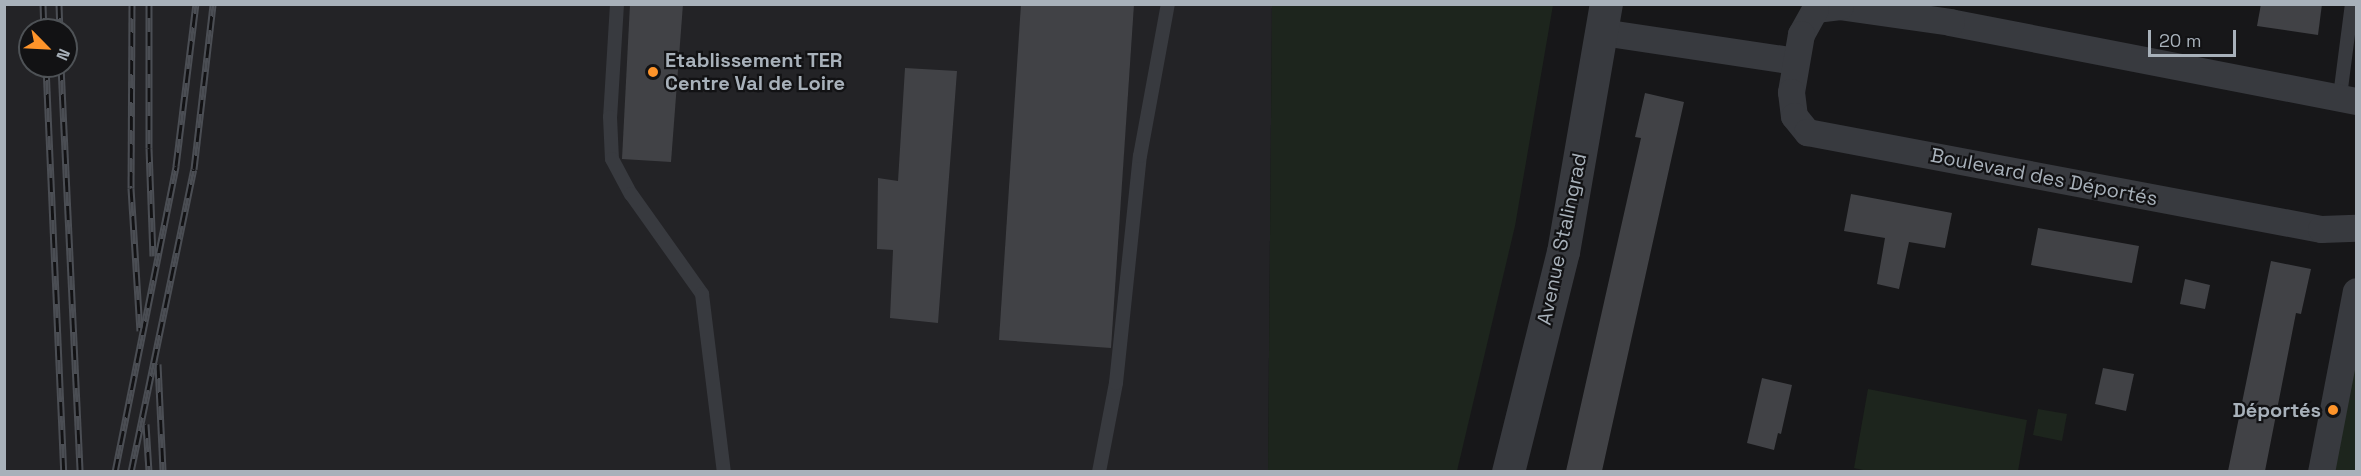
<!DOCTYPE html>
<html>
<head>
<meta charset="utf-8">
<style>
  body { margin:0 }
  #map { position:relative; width:2361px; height:476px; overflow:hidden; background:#171719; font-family:"Space Grotesk",sans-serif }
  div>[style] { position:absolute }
  .built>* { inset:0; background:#232326 }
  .green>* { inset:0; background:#1d251d }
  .building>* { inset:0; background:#414246 }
  .service>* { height:14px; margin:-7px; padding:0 7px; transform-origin:7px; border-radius:7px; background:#383a3f }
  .minor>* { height:27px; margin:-13.5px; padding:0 13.5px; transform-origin:13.5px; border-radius:13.5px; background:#383a3f }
  .tertiary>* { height:33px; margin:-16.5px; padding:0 16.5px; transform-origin:16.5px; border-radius:16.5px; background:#383a3f }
  .rail>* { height:7px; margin-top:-3.5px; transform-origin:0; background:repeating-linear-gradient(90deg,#121214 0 14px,#4b4e54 0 28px); box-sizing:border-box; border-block:2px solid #4b4e54 }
  .dots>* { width:16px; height:16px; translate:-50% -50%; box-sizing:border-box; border:3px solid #121214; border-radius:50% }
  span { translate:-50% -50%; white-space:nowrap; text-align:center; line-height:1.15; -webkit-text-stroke:4.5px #121214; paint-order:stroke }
  .poi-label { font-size:20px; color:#a8b1ba; font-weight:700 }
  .left { translate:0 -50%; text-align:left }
  .right { translate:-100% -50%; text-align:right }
  .street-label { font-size:20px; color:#a8b1ba }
  .frame { position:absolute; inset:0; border:6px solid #a8b1ba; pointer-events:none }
  .north { position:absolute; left:18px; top:18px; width:60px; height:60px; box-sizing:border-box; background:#121214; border:2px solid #4e5256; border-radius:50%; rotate:114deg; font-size:16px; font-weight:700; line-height:24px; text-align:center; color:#a8b1ba }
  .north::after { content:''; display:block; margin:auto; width:21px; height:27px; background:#fe942a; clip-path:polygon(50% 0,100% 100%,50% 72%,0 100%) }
  .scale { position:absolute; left:2148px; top:30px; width:88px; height:27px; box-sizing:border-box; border:3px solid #a8b1ba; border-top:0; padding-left:8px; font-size:18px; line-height:21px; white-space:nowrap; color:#a8b1ba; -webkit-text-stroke:4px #121214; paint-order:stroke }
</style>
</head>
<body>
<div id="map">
  <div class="built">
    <i style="clip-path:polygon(evenodd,4px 5px,1272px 5px,1268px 471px,5px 471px,4px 5px,30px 30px,66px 30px,66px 66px,30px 66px,30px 30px)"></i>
  </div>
  <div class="green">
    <i style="clip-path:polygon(1272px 5px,1553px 5px,1515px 226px,1457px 471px,1268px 471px)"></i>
    <i style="clip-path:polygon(2356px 352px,2356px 471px,2334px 471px)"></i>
    <i style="clip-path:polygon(1868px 389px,2027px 420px,2018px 471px,1872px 472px,1854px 468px)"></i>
    <i style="clip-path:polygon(2038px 409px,2067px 414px,2062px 441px,2033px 435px)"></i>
  </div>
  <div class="building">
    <i style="clip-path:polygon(630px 4px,683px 4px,671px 162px,622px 159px)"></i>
    <i style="clip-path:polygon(1021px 4px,1134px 4px,1111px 348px,999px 340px)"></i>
    <i style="clip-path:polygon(2261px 4px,2322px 4px,2318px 35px,2257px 26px)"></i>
    <i style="clip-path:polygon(905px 68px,957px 71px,938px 323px,890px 318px,893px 250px,877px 249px,878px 178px,898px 181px)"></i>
    <i style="clip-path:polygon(1645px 93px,1684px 102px,1602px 471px,1566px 471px,1641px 138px,1635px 137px)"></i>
    <i style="clip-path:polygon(1851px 194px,1952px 213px,1945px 248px,1909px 242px,1899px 289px,1877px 284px,1885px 238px,1844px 231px)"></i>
    <i style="clip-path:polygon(2038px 228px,2139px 246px,2132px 283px,2031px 265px)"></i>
    <i style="clip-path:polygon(2271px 261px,2311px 269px,2301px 314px,2296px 313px,2265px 471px,2228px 471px)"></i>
    <i style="clip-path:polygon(2185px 279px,2210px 285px,2205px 309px,2180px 304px)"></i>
    <i style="clip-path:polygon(2103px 368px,2134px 374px,2126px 411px,2095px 404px)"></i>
    <i style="clip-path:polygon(1762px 378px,1792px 385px,1781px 434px,1778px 433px,1774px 450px,1747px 443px)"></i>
  </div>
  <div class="service">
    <i style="left:617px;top:4px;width:113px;rotate:93.5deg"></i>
    <i style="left:610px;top:117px;width:42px;rotate:87.3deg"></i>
    <i style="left:612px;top:159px;width:40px;rotate:62deg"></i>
    <i style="left:631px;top:194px;width:123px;rotate:54.6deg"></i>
    <i style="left:702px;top:294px;width:179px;rotate:83deg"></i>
    <i style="left:2340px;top:96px;width:93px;rotate:-82.6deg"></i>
    <i style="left:1099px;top:472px;width:91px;rotate:-79.2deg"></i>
    <i style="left:1116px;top:383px;width:228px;rotate:-84deg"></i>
    <i style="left:1140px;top:156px;width:155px;rotate:-79.6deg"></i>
  </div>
  <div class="minor">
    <i style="left:1602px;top:32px;width:195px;rotate:8.5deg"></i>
    <i style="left:2356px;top:101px;width:413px;rotate:-169deg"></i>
    <i style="left:1951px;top:22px;width:112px;rotate:-171.8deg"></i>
    <i style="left:1840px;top:6px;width:25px;rotate:173deg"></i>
    <i style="left:1815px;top:9px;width:29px;rotate:119deg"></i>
    <i style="left:1801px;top:34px;width:59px;rotate:99.8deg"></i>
    <i style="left:1791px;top:92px;width:24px;rotate:83deg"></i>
    <i style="left:1794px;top:116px;width:21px;rotate:51deg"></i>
    <i style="left:1807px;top:132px;width:523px;rotate:10.69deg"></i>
    <i style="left:2321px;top:229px;width:35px;rotate:-2deg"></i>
    <i style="left:2321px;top:472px;width:184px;rotate:-79.1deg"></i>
  </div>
  <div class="tertiary">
    <i style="left:1508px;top:472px;width:227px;rotate:-76deg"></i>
    <i style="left:1563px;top:252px;width:252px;rotate:-80.2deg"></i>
  </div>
  <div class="rail">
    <i style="left:43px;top:4px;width:26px;rotate:88deg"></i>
    <i style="left:59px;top:4px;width:26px;rotate:88deg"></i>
    <i style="left:132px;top:4px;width:184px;rotate:90.3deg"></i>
    <i style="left:131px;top:188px;width:143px;rotate:86.4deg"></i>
    <i style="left:149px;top:4px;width:144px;rotate:90deg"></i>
    <i style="left:149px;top:148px;width:108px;rotate:87.9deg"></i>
    <i style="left:46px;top:66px;width:406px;rotate:87.5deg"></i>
    <i style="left:61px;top:66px;width:406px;rotate:87.3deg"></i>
    <i style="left:158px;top:364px;width:108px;rotate:87.3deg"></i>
    <i style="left:146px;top:424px;width:48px;rotate:86.4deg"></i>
    <i style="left:115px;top:472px;width:312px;rotate:-78.7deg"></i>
    <i style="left:176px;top:166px;width:163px;rotate:-83deg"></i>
    <i style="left:131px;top:472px;width:309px;rotate:-78.3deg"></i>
    <i style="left:194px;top:169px;width:166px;rotate:-83.4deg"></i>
  </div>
  <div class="dots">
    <i style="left:653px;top:72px;background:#fe942a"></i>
    <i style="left:2333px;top:410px;background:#fe942a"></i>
  </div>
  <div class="poi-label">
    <span class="left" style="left:665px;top:72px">Etablissement TER<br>Centre Val de Loire</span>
    <span class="right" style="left:2321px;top:410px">Déportés</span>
  </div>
  <div class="street-label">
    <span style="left:2044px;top:177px;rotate:11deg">Boulevard des Déportés</span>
    <span style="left:1562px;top:239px;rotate:-78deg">Avenue Stalingrad</span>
  </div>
  <div class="frame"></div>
  <div class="north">N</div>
  <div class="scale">20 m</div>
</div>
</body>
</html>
